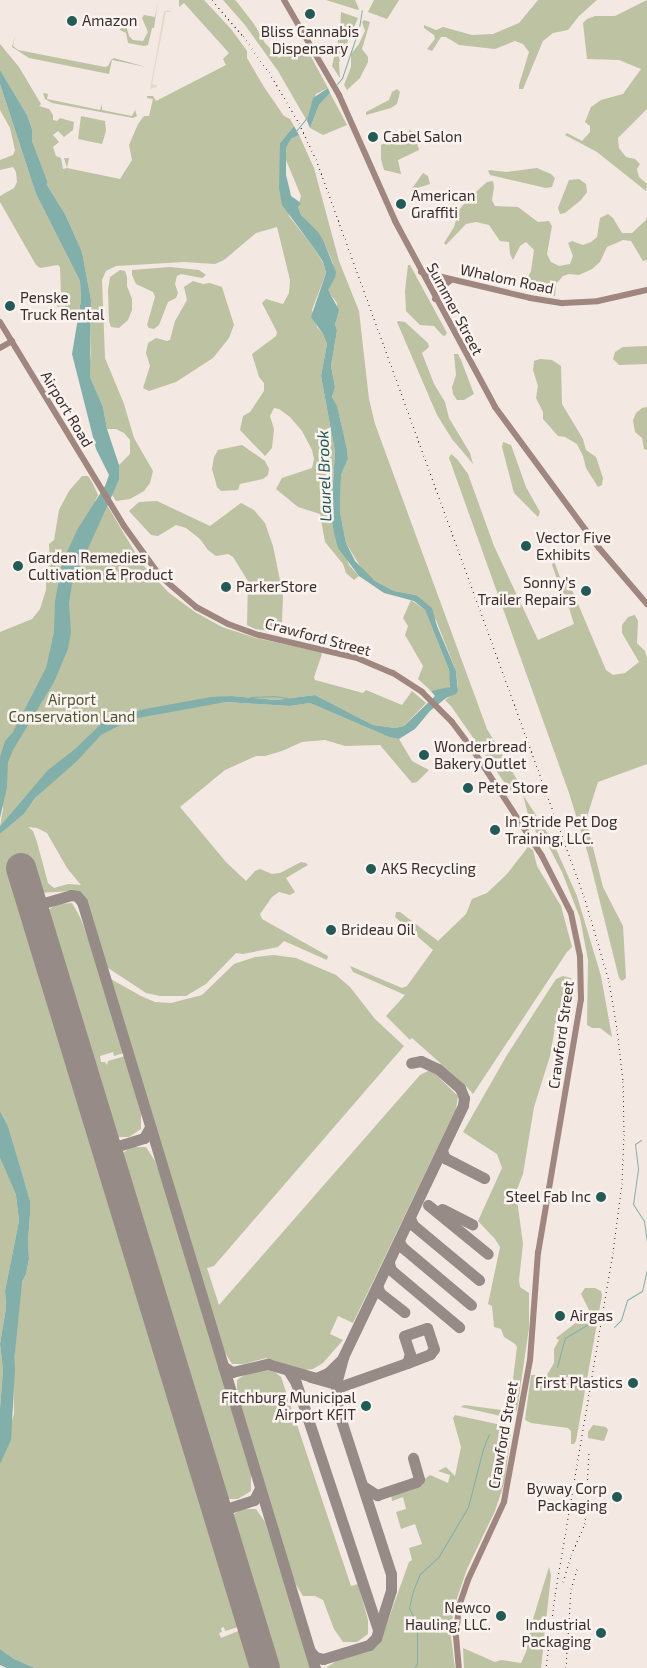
<!DOCTYPE html>
<html>
<head>
<meta charset="utf-8">
<style>
  body { margin:0 }
  #map { position:relative; width:647px; height:1668px; overflow:hidden; background:#f3e8e2; font-family:"Exo 2",sans-serif }
  div>[style] { position:absolute }
  .green>* { inset:0; background:#bcc2a2 }
  .plaza>* { inset:0; background:#ead7ca }
  .water>* { inset:0; background:#82afaa }
  .stream>* { height:1px; margin:-0.5px; padding:0 0.5px; transform-origin:0.5px; border-radius:0.5px; background:#82afaa }
  .river>* { height:8px; margin:-4px; padding:0 4px; transform-origin:4px; border-radius:4px; background:#82afaa }
  .taxiway>* { height:11px; margin:-5.5px; padding:0 5.5px; transform-origin:5.5px; border-radius:5.5px; background:#968b87 }
  .runway>* { height:30px; margin:-15px; padding:0 15px; transform-origin:15px; border-radius:15px; background:#968b87 }
  .secondary>* { height:6px; margin:-3px; padding:0 3px; transform-origin:3px; border-radius:3px; background:#9f867f }
  .rail>* { height:1px; margin-top:-0.5px; transform-origin:0; background:repeating-linear-gradient(90deg,#3a2e2c 0 1px,transparent 0 5px) }
  .dots>* { width:14px; height:14px; translate:-50% -50%; box-sizing:border-box; border:2px solid #faf3ef; border-radius:50% }
  span { translate:-50% -50%; white-space:nowrap; text-align:center; line-height:1.15; -webkit-text-stroke:5px #faf3ef; paint-order:stroke }
  .poi-label { font-size:15px; color:#3a2e2c }
  .left { translate:0 -50%; text-align:left }
  .right { translate:-100% -50%; text-align:right }
  .street-label { font-size:15px; color:#3a2e2c }
  .park-label { font-size:15px; color:#4f5731 }
  .water-label { font-size:16px; color:#235a55; font-style:italic }
</style>
</head>
<body>
<div id="map">
  <div class="green">
    <i style="clip-path:polygon(158px 0,154px 28px,152px 28px,148px 45px,144px 46px,128px 43px,126px 33px,120px 30px,120px 27px,113px 25px,113px 23px,126px 25px,129px 36px,133px 40px,143px 41px,148px 32px,142px 18px,144px 15px,155px 17px)"></i>
    <i style="clip-path:polygon(179px 0,204px 0,231px 29px,247px 51px,247px 58px,264px 87px,284px 116px,290px 119px,294px 126px,280px 143px,280px 157px,289px 216px,316px 251px,323px 263px,326px 273px,312px 310px,317px 327px,323px 334px,327px 344px,321px 376px,335px 452px,331px 515px,349px 565px,359px 576px,354px 580px,346px 573px,343px 564px,325px 542px,320px 514px,298px 507px,276px 489px,282px 478px,312px 468px,314px 459px,312px 450px,302px 431px,290px 417px,279px 409px,274px 408px,270px 416px,274px 429px,272px 448px,265px 456px,240px 430px,243px 416px,250px 412px,264px 391px,264px 383px,259px 377px,252px 354px,276px 336px,277px 332px,262px 303px,266px 299px,283px 304px,289px 293px,290px 280px,277px 227px,256px 233px,224px 260px,215px 264px,184px 262px,116px 266px,106px 271px,102px 280px,105px 358px,124px 404px,134px 438px,153px 471px,150px 483px,144px 491px,130px 499px,116px 501px,112px 495px,119px 480px,119px 465px,130px 454px,130px 440px,124px 433px,116px 429px,107px 429px,103px 407px,90px 377px,89px 367px,91px 354px,91px 300px,82px 252px,65px 214px,37px 169px,33px 156px,32px 129px,27px 115px,0 70px,0 44px,19px 67px,41px 104px,39px 106px,49px 109px,53px 115px,53px 120px,57px 121px,60px 118px,74px 122px,73px 130px,64px 137px,58px 131px,53px 135px,59px 142px,53px 147px,56px 156px,61px 158px,63px 169px,67px 168px,64px 158px,69px 158px,67px 168px,120px 179px,132px 160px,129px 145px,138px 124px,144px 116px,149px 116px,153px 99px,147px 98px,147px 96px,153px 96px,156px 101px,226px 65px,223px 59px,229px 53px,184px 3px,179px 7px)"></i>
    <i style="clip-path:polygon(223px 0,235px 0,237px 2px,254px 24px,265px 43px,279px 58px,295px 46px,304px 44px,328px 88px,316px 94px,307px 121px,278px 71px,245px 25px)"></i>
    <i style="clip-path:polygon(326px 0,355px 0,359px 9px,358px 10px)"></i>
    <i style="clip-path:polygon(374px 0,399px 0,387px 19px,368px 12px)"></i>
    <i style="clip-path:polygon(538px 0,597px 0,579px 16px,568px 30px,553px 33px,543px 41px,523px 89px,519px 89px,519px 85px,529px 52px,523px 44px,515px 41px,495px 49px,459px 45px,446px 37px,441px 37px,432px 51px,427px 49px,435px 39px,434px 35px,424px 28px,424px 25px,436px 30px,443px 27px,472px 35px,493px 34px,519px 23px)"></i>
    <i style="clip-path:polygon(647px 0,647px 109px,618px 138px,619px 148px,626px 157px,635px 159px,640px 164px,637px 169px,639px 177px,647px 184px,646px 191px,597px 152px,565px 135px,567px 133px,582px 141px,590px 132px,590px 126px,585px 122px,591px 107px,601px 100px,623px 94px,641px 69px,619px 60px,587px 59px,583px 23px,587px 19px,595px 16px,615px 16px)"></i>
    <i style="clip-path:polygon(341px 12px,358px 18px,341px 56px,339px 63px,340px 78px,332px 66px,340px 32px)"></i>
    <i style="clip-path:polygon(364px 20px,370px 22px,362px 49px,368px 57px,368px 62px,360px 78px,347px 90px,344px 85px,351px 67px,351px 54px,359px 44px,365px 31px,362px 22px)"></i>
    <i style="clip-path:polygon(15px 36px,13px 46px,18px 50px,105px 67px,108px 66px,111px 60px,114px 58px,146px 67px,112px 60px,109px 74px,29px 58px,12px 47px)"></i>
    <i style="clip-path:polygon(0 84px,36px 194px,80px 281px,81px 300px,78px 317px,64px 314px,56px 305px,60px 302px,61px 295px,60px 267px,58px 265px,40px 268px,36px 265px,0 202px,0 196px,14px 188px,17px 182px,16px 172px,13px 167px,0 170px,0 160px,13px 155px,15px 150px,10px 128px,0 110px)"></i>
    <i style="clip-path:polygon(397px 89px,400px 92px,397px 104px,391px 108px,366px 115px,366px 112px,389px 100px,392px 92px)"></i>
    <i style="clip-path:polygon(43px 93px,48px 94px,47px 99px,100px 110px,102px 104px,102px 110px,132px 116px,135px 110px,137px 116px,133px 118px,52px 103px,45px 99px)"></i>
    <i style="clip-path:polygon(330px 93px,347px 125px,323px 135px,310px 128px,319px 105px)"></i>
    <i style="clip-path:polygon(81px 116px,105px 121px,106px 131px,102px 144px,78px 139px)"></i>
    <i style="clip-path:polygon(409px 130px,414px 132px,419px 150px,398px 160px,401px 174px,384px 170px,381px 159px,381px 145px,409px 133px)"></i>
    <i style="clip-path:polygon(299px 135px,314px 168px,339px 261px,359px 311px,369px 399px,375px 424px,487px 729px,519px 783px,516px 796px,511px 792px,451px 706px,445px 700px,458px 691px,458px 685px,456px 671px,436px 620px,416px 595px,394px 591px,375px 581px,363px 571px,346px 543px,340px 512px,341px 475px,348px 459px,347px 449px,337px 407px,332px 397px,335px 387px,331px 366px,337px 331px,335px 324px,337px 303px,327px 290px,335px 278px,333px 263px,324px 242px,301px 215px,298px 207px,301px 196px,286px 160px,286px 148px,291px 139px)"></i>
    <i style="clip-path:polygon(537px 168px,551px 174px,555px 178px,552px 187px,546px 188px,490px 175px,488px 170px,507px 172px)"></i>
    <i style="clip-path:polygon(423px 173px,428px 176px,430px 184px,411px 190px)"></i>
    <i style="clip-path:polygon(579px 179px,586px 184px,587px 192px,581px 200px,565px 213px,560px 214px,558px 208px,569px 180px)"></i>
    <i style="clip-path:polygon(493px 181px,494px 187px,492px 200px,495px 206px,518px 207px,538px 222px,549px 221px,552px 226px,547px 254px,551px 262px,559px 266px,570px 264px,573px 256px,568px 243px,572px 241px,583px 245px,591px 242px,597px 237px,600px 218px,608px 214px,613px 218px,622px 233px,632px 233px,646px 220px,647px 216px,647px 260px,643px 261px,631px 241px,623px 240px,607px 247px,600px 262px,592px 269px,579px 275px,569px 274px,563px 276px,556px 284px,555px 296px,527px 290px,525px 283px,531px 271px,534px 250px,526px 242px,520px 246px,513px 260px,510px 254px,509px 242px,500px 241px,489px 225px,476px 222px,466px 224px,446px 245px,444px 243px,454px 227px,459px 210px,468px 199px,487px 182px)"></i>
    <i style="clip-path:polygon(408px 265px,410px 265px,447px 333px,445px 336px,442px 335px,434px 326px,420px 325px,406px 311px,405px 291px)"></i>
    <i style="clip-path:polygon(170px 267px,199px 270px,206px 275px,202px 278px,181px 274px,177px 276px,175px 284px,178px 293px,176px 298px,168px 302px,159px 325px,154px 329px,149px 328px,147px 325px,155px 297px,153px 292px,136px 284px,132px 275px,132px 270px)"></i>
    <i style="clip-path:polygon(120px 270px,125px 271px,127px 277px,127px 286px,132px 299px,132px 310px,128px 320px,119px 328px,111px 327px,109px 321px,108px 290px,110px 277px)"></i>
    <i style="clip-path:polygon(193px 281px,203px 284px,210px 283px,222px 287px,234px 325px,229px 338px,213px 358px,176px 382px,149px 391px,143px 388px,150px 366px,146px 353px,148px 343px,156px 338px,167px 341px,170px 340px,175px 321px,187px 300px,184px 287px)"></i>
    <i style="clip-path:polygon(398px 321px,405px 322px,428px 343px,429px 347px,422px 353px,434px 384px,445px 402px,449px 418px,470px 453px,473px 464px,452px 439px,437px 415px,397px 322px)"></i>
    <i style="clip-path:polygon(647px 346px,647px 364px,619px 365px,613px 359px,615px 352px,623px 347px)"></i>
    <i style="clip-path:polygon(454px 354px,458px 354px,461px 360px,474px 394px,464px 400px,457px 400px,453px 394px,452px 387px,456px 375px)"></i>
    <i style="clip-path:polygon(540px 359px,552px 360px,561px 366px,562px 404px,583px 439px,586px 450px,596px 457px,603px 478px,602px 485px,598px 487px,586px 468px,583px 456px,577px 444px,565px 437px,558px 436px,543px 419px,543px 412px,536px 398px,538px 386px,533px 370px,534px 361px)"></i>
    <i style="clip-path:polygon(647px 407px,647px 450px,644px 449px,642px 438px,635px 432px,633px 420px,636px 413px,642px 408px)"></i>
    <i style="clip-path:polygon(503px 442px,511px 445px,526px 487px,540px 512px,538px 517px,514px 493px,502px 447px)"></i>
    <i style="clip-path:polygon(242px 445px,265px 461px,269px 469px,268px 475px,263px 479px,240px 484px,238px 490px,221px 491px,217px 487px,212px 469px,214px 457px,218px 450px)"></i>
    <i style="clip-path:polygon(451px 454px,457px 459px,468px 474px,494px 546px,538px 640px,574px 624px,569px 608px,557px 585px,559px 585px,552px 565px,554px 561px,560px 577px,570px 585px,606px 670px,613px 675px,625px 673px,639px 662px,622px 633px,622px 625px,628px 617px,635px 615px,638px 621px,637px 643px,645px 651px,647px 658px,647px 764px,598px 782px,586px 820px,603px 887px,623px 926px,626px 978px,622px 981px,619px 978px,588px 854px,569px 793px,449px 458px)"></i>
    <i style="clip-path:polygon(evenodd,82px 476px,88px 476px,92px 482px,98px 495px,95px 501px,103px 513px,107px 505px,142px 564px,168px 592px,195px 612px,222px 627px,256px 638px,321px 652px,322px 654px,314px 677px,315px 680px,363px 693px,366px 690px,402px 705px,412px 691px,426px 703px,404px 726px,395px 728px,373px 725px,315px 695px,276px 700px,232px 696px,152px 709px,226px 702px,290px 706px,310px 703px,389px 737px,399px 739px,412px 761px,429px 770px,417px 782px,412px 783px,380px 745px,345px 746px,325px 740px,302px 742px,282px 751px,265px 756px,256px 756px,225px 770px,180px 807px,226px 862px,246px 881px,255px 871px,260px 869px,272px 874px,280px 873px,301px 862px,306px 863px,308px 865px,286px 878px,295px 892px,290px 895px,279px 892px,272px 897px,260px 914px,262px 919px,328px 956px,327px 960px,284px 941px,278px 947px,243px 954px,236px 953px,206px 984px,186px 996px,160px 996px,146px 993px,105px 966px,85px 900px,81px 895px,72px 891px,40px 893px,30px 864px,12px 870px,242px 1626px,225px 1631px,224px 1627px,221px 1628px,222px 1632px,219px 1633px,221px 1638px,243px 1629px,255px 1668px,35px 1668px,14px 1659px,0 1649px,0 1464px,14px 1414px,12px 1317px,15px 1307px,15px 1296px,26px 1274px,29px 1259px,28px 1242px,30px 1214px,30px 1201px,8px 1126px,0 1111px,0 834px,24px 814px,37px 796px,25px 797px,0 826px,3px 809px,0 781px,0 632px,32px 619px,40px 609px,46px 590px,46px 568px,50px 564px,49px 544px,54px 540px,59px 510px,69px 491px,82px 476px,28px 827px,37px 828px,47px 833px,67px 868px,81px 885px,68px 884px,54px 888px,48px 883px,37px 842px,33px 831px,28px 827px)"></i>
    <i style="clip-path:polygon(157px 501px,210px 526px,241px 503px,254px 510px,265px 523px,273px 546px,283px 595px,282px 623px,277px 632px,255px 629px,247px 625px,248px 581px,233px 557px,228px 554px,216px 556px,208px 550px,200px 539px,186px 528px,176px 525px,158px 536px,151px 535px,129px 511px,139px 502px)"></i>
    <i style="clip-path:polygon(411px 600px,425px 610px,449px 670px,451px 685px,447px 689px,431px 691px,418px 679px,423px 666px,405px 635px,408px 626px,403px 618px)"></i>
    <i style="clip-path:polygon(523px 795px,552px 840px,577px 896px,601px 976px,612px 1037px,600px 1028px,592px 1028px,587px 1025px,588px 960px,580px 918px,562px 872px,549px 847px,541px 840px,530px 822px)"></i>
    <i style="clip-path:polygon(528px 847px,533px 850px,537px 866px,561px 906px,572px 947px,567px 952px,473px 1094px,467px 1087px,412px 1038px,410px 1040px,386px 1016px,405px 995px,353px 972px,350px 966px,402px 988px,407px 986px,433px 950px,395px 917px,396px 912px,400px 912px,438px 941px,466px 914px,472px 899px,487px 893px,507px 874px)"></i>
    <i style="clip-path:polygon(72px 903px,80px 917px,93px 951px,124px 1053px,114px 1056px,113px 1052px,100px 1056px,101px 1062px,105px 1062px,107px 1065px,108px 1061px,125px 1056px,141px 1114px,141px 1129px,129px 1137px,114px 1137px,45px 912px,57px 904px)"></i>
    <i style="clip-path:polygon(274px 955px,296px 958px,336px 975px,350px 987px,375px 1019px,404px 1046px,214px 1266px,207px 1268px,219px 1305px,420px 1075px,428px 1071px,433px 1072px,458px 1096px,456px 1109px,353px 1323px,338px 1316px,330px 1334px,343px 1340px,323px 1363px,313px 1369px,305px 1370px,266px 1358px,244px 1364px,232px 1364px,224px 1351px,109px 978px,141px 996px,155px 1002px,171px 1003px,202px 995px,234px 964px,255px 957px)"></i>
    <i style="clip-path:polygon(563px 976px,571px 978px,572px 985px,556px 1022px,550px 1056px,534px 1107px,523px 1174px,516px 1192px,523px 1244px,519px 1280px,520px 1287px,529px 1293px,529px 1328px,517px 1410px,514px 1414px,505px 1417px,461px 1407px,464px 1405px,509px 1411px,517px 1347px,515px 1344px,504px 1337px,501px 1329px,494px 1327px,492px 1306px,488px 1304px,500px 1247px,495px 1239px,478px 1221px,502px 1168px,497px 1154px,463px 1132px,507px 1055px,556px 979px)"></i>
    <i style="clip-path:polygon(131px 1147px,146px 1147px,155px 1161px,168px 1196px,251px 1475px,251px 1491px,238px 1499px,224px 1499px,119px 1156px)"></i>
    <i style="clip-path:polygon(0 1158px,16px 1195px,19px 1221px,5px 1291px,6px 1308px,0 1344px,3px 1370px,0 1408px)"></i>
    <i style="clip-path:polygon(585px 1288px,595px 1288px,601px 1291px,602px 1295px,576px 1441px,574px 1444px,571px 1444px,571px 1431px,568px 1428px,531px 1423px,525px 1420px,531px 1375px,547px 1375px,554px 1363px,554px 1349px,559px 1340px,556px 1338px,590px 1312px,581px 1294px)"></i>
    <i style="clip-path:polygon(265px 1369px,275px 1372px,281px 1377px,351px 1586px,358px 1584px,368px 1620px,368px 1634px,357px 1642px,343px 1642px,334px 1629px,323px 1600px,315px 1596px,303px 1596px,295px 1583px,281px 1544px,237px 1396px,237px 1380px,246px 1374px)"></i>
    <i style="clip-path:polygon(455px 1415px,506px 1426px,511px 1432px,505px 1481px,495px 1511px,467px 1569px,453px 1610px,451px 1637px,455px 1668px,326px 1668px,338px 1660px,376px 1646px,381px 1640px,409px 1562px,412px 1560px,409px 1548px,422px 1544px,415px 1524px,401px 1529px,396px 1512px,406px 1509px,403px 1497px,392px 1501px,391px 1494px,415px 1486px,430px 1475px,448px 1483px,450px 1475px,438px 1471px,446px 1467px,455px 1476px,461px 1447px,453px 1418px)"></i>
    <i style="clip-path:polygon(593px 1425px,606px 1427px,608px 1430px,604px 1441px,588px 1438px,588px 1432px)"></i>
    <i style="clip-path:polygon(242px 1509px,256px 1509px,265px 1522px,311px 1668px,275px 1668px,229px 1517px)"></i>
    <i style="clip-path:polygon(549px 1567px,551px 1575px,541px 1668px,464px 1668px,463px 1648px,495px 1662px,501px 1660px,521px 1663px,526px 1652px,533px 1619px)"></i>
  </div>
  <div class="plaza">
    <i style="clip-path:polygon(167px 10px,172px 12px,166px 12px,152px 84px,158px 86px,150px 89px,164px 12px)"></i>
  </div>
  <div class="water">
    <i style="clip-path:polygon(0 70px,27px 115px,32px 129px,33px 156px,37px 169px,65px 214px,82px 252px,91px 300px,90px 377px,103px 407px,107px 429px,119px 465px,119px 480px,72px 584px,69px 603px,71px 632px,68px 649px,54px 682px,13px 750px,8px 762px,7px 787px,0 818px,0 757px,5px 741px,13px 732px,46px 668px,54px 632px,55px 601px,62px 563px,77px 530px,105px 486px,109px 475px,96px 449px,72px 354px,81px 300px,80px 281px,36px 194px,0 84px)"></i>
    <i style="clip-path:polygon(328px 88px,330px 93px,319px 105px,310px 128px,307px 121px,313px 98px)"></i>
    <i style="clip-path:polygon(294px 126px,299px 135px,291px 139px,286px 148px,286px 175px,290px 191px,291px 196px,301px 203px,298px 207px,301px 215px,318px 232px,324px 242px,336px 272px,335px 278px,328px 290px,339px 310px,335px 324px,337px 331px,331px 366px,335px 387px,332px 397px,337px 406px,347px 449px,348px 459px,341px 475px,340px 512px,346px 543px,355px 561px,375px 581px,394px 591px,416px 595px,432px 608px,437px 626px,456px 671px,458px 691px,456px 694px,446px 698px,430px 711px,415px 729px,399px 739px,389px 737px,310px 703px,290px 706px,226px 702px,132px 719px,101px 735px,76px 762px,36px 797px,24px 814px,0 834px,0 826px,48px 770px,75px 749px,101px 724px,113px 718px,145px 709px,211px 697px,232px 696px,276px 700px,315px 695px,373px 725px,395px 728px,404px 726px,435px 696px,431px 691px,450px 687px,449px 670px,425px 610px,414px 601px,384px 593px,359px 576px,338px 548px,334px 533px,331px 515px,335px 452px,321px 376px,327px 344px,323px 334px,311px 317px,326px 273px,323px 262px,316px 251px,282px 205px,279px 188px,280px 143px)"></i>
    <i style="clip-path:polygon(0 1111px,8px 1126px,24px 1180px,30px 1201px,30px 1214px,28px 1242px,29px 1259px,26px 1274px,15px 1296px,15px 1307px,12px 1317px,15px 1369px,11px 1440px,0 1464px,0 1408px,3px 1370px,0 1344px,6px 1308px,5px 1291px,19px 1221px,16px 1195px,0 1158px)"></i>
    <i style="clip-path:polygon(0 1649px,14px 1659px,35px 1668px,7px 1668px,0 1665px)"></i>
  </div>
  <div class="stream">
    <i style="left:337px;top:84px;width:8px;rotate:-50deg"></i>
    <i style="left:342px;top:78px;width:53px;rotate:-71.2deg"></i>
    <i style="left:359px;top:28px;width:18px;rotate:-81deg"></i>
    <i style="left:296px;top:131px;width:21px;rotate:-51deg"></i>
    <i style="left:250px;top:697px;width:23px;rotate:-2deg"></i>
    <i style="left:273px;top:696px;width:15px;rotate:8deg"></i>
    <i style="left:641px;top:1140px;width:7px;rotate:146deg"></i>
    <i style="left:635px;top:1144px;width:25px;rotate:83deg"></i>
    <i style="left:638px;top:1169px;width:35px;rotate:98deg"></i>
    <i style="left:633px;top:1204px;width:20px;rotate:57deg"></i>
    <i style="left:644px;top:1221px;width:21px;rotate:82deg"></i>
    <i style="left:614px;top:1327px;width:10px;rotate:-45deg"></i>
    <i style="left:621px;top:1320px;width:21px;rotate:-73deg"></i>
    <i style="left:627px;top:1300px;width:17px;rotate:-31deg"></i>
    <i style="left:642px;top:1291px;width:22px;rotate:-77deg"></i>
    <i style="left:557px;top:1367px;width:30px;rotate:-75deg"></i>
    <i style="left:565px;top:1338px;width:29px;rotate:-31deg"></i>
    <i style="left:414px;top:1668px;width:5px;rotate:-53deg"></i>
    <i style="left:417px;top:1664px;width:39px;rotate:-90deg"></i>
    <i style="left:417px;top:1625px;width:19px;rotate:-115deg"></i>
    <i style="left:409px;top:1608px;width:17px;rotate:-77deg"></i>
    <i style="left:413px;top:1591px;width:18px;rotate:-68deg"></i>
    <i style="left:420px;top:1574px;width:26px;rotate:-43deg"></i>
    <i style="left:439px;top:1556px;width:57px;rotate:-59.4deg"></i>
    <i style="left:468px;top:1507px;width:60px;rotate:-75.5deg"></i>
    <i style="left:483px;top:1449px;width:16px;rotate:-68deg"></i>
  </div>
  <div class="river">
    <i style="left:29px;top:145px;width:39px;rotate:69deg"></i>
    <i style="left:11px;top:1352px;width:70px;rotate:-84.3deg"></i>
  </div>
  <div class="taxiway">
    <i style="left:33px;top:906px;width:40px;rotate:-16deg"></i>
    <i style="left:71px;top:895px;width:6px;rotate:9deg"></i>
    <i style="left:77px;top:896px;width:8px;rotate:50deg"></i>
    <i style="left:82px;top:902px;width:801px;rotate:73.08deg"></i>
    <i style="left:103px;top:1137px;width:10px;rotate:53deg"></i>
    <i style="left:109px;top:1145px;width:9px;rotate:6deg"></i>
    <i style="left:118px;top:1146px;width:27px;rotate:-17deg"></i>
    <i style="left:144px;top:1138px;width:13px;rotate:-61deg"></i>
    <i style="left:442px;top:1151px;width:8px;rotate:67deg"></i>
    <i style="left:445px;top:1158px;width:44px;rotate:27.1deg"></i>
    <i style="left:111px;top:1162px;width:9px;rotate:-84deg"></i>
    <i style="left:112px;top:1153px;width:9px;rotate:-49deg"></i>
    <i style="left:428px;top:1205px;width:77px;rotate:39.2deg"></i>
    <i style="left:442px;top:1209px;width:34px;rotate:27deg"></i>
    <i style="left:410px;top:1218px;width:8px;rotate:67deg"></i>
    <i style="left:413px;top:1225px;width:86px;rotate:39.8deg"></i>
    <i style="left:399px;top:1241px;width:7px;rotate:63deg"></i>
    <i style="left:402px;top:1247px;width:90px;rotate:40deg"></i>
    <i style="left:389px;top:1263px;width:7px;rotate:74deg"></i>
    <i style="left:391px;top:1270px;width:89px;rotate:40deg"></i>
    <i style="left:377px;top:1286px;width:8px;rotate:67deg"></i>
    <i style="left:380px;top:1293px;width:31px;rotate:38deg"></i>
    <i style="left:223px;top:1366px;width:11px;rotate:34deg"></i>
    <i style="left:232px;top:1372px;width:37px;rotate:-13deg"></i>
    <i style="left:268px;top:1364px;width:50px;rotate:16.3deg"></i>
    <i style="left:316px;top:1378px;width:13px;rotate:-23deg"></i>
    <i style="left:328px;top:1373px;width:18px;rotate:-45deg"></i>
    <i style="left:288px;top:1370px;width:15px;rotate:58deg"></i>
    <i style="left:296px;top:1383px;width:260px;rotate:71.6deg"></i>
    <i style="left:311px;top:1377px;width:32px;rotate:16deg"></i>
    <i style="left:342px;top:1386px;width:69px;rotate:-19.5deg"></i>
    <i style="left:407px;top:1363px;width:25px;rotate:-21deg"></i>
    <i style="left:430px;top:1354px;width:6px;rotate:-51deg"></i>
    <i style="left:434px;top:1349px;width:22px;rotate:-108deg"></i>
    <i style="left:427px;top:1328px;width:24px;rotate:161deg"></i>
    <i style="left:404px;top:1336px;width:19px;rotate:72deg"></i>
    <i style="left:410px;top:1354px;width:9px;rotate:108deg"></i>
    <i style="left:363px;top:1486px;width:17px;rotate:33deg"></i>
    <i style="left:377px;top:1495px;width:41px;rotate:-18.4deg"></i>
    <i style="left:416px;top:1482px;width:4px;rotate:-45deg"></i>
    <i style="left:419px;top:1479px;width:22px;rotate:-106deg"></i>
    <i style="left:214px;top:1501px;width:8px;rotate:40deg"></i>
    <i style="left:220px;top:1506px;width:9px;rotate:13deg"></i>
    <i style="left:229px;top:1508px;width:26px;rotate:-18deg"></i>
    <i style="left:254px;top:1500px;width:13px;rotate:-63deg"></i>
    <i style="left:221px;top:1524px;width:10px;rotate:-84deg"></i>
    <i style="left:222px;top:1514px;width:9px;rotate:-41deg"></i>
    <i style="left:310px;top:1651px;width:8px;rotate:50deg"></i>
    <i style="left:315px;top:1657px;width:8px;rotate:14deg"></i>
    <i style="left:323px;top:1659px;width:48px;rotate:-16.9deg"></i>
    <i style="left:369px;top:1645px;width:10px;rotate:-45deg"></i>
    <i style="left:376px;top:1638px;width:50px;rotate:-72.6deg"></i>
    <i style="left:391px;top:1590px;width:16px;rotate:-90deg"></i>
    <i style="left:391px;top:1574px;width:171px;rotate:-108deg"></i>
    <i style="left:338px;top:1411px;width:20px;rotate:-96deg"></i>
    <i style="left:336px;top:1391px;width:11px;rotate:-85deg"></i>
    <i style="left:337px;top:1380px;width:24px;rotate:-75deg"></i>
    <i style="left:343px;top:1357px;width:279px;rotate:-64.5deg"></i>
    <i style="left:463px;top:1105px;width:7px;rotate:-82deg"></i>
    <i style="left:464px;top:1098px;width:11px;rotate:-112deg"></i>
    <i style="left:460px;top:1088px;width:29px;rotate:-139deg"></i>
    <i style="left:438px;top:1069px;width:19px;rotate:-155deg"></i>
    <i style="left:421px;top:1061px;width:10px;rotate:169deg"></i>
  </div>
  <div class="runway">
    <i style="left:21px;top:868px;width:836px;rotate:73.04deg"></i>
  </div>
  <div class="secondary">
    <i style="left:284px;top:0;width:110px;rotate:59.9deg"></i>
    <i style="left:339px;top:95px;width:138px;rotate:66deg"></i>
    <i style="left:395px;top:221px;width:211px;rotate:61.7deg"></i>
    <i style="left:495px;top:407px;width:175px;rotate:53.6deg"></i>
    <i style="left:599px;top:548px;width:74px;rotate:49.4deg"></i>
    <i style="left:421px;top:272px;width:112px;rotate:13.4deg"></i>
    <i style="left:530px;top:298px;width:33px;rotate:9deg"></i>
    <i style="left:563px;top:303px;width:35px;rotate:-3deg"></i>
    <i style="left:598px;top:301px;width:50px;rotate:-12.7deg"></i>
    <i style="left:435px;top:299px;width:13px;rotate:-61deg"></i>
    <i style="left:441px;top:288px;width:13px;rotate:-39deg"></i>
    <i style="left:0;top:322px;width:239px;rotate:58.7deg"></i>
    <i style="left:124px;top:526px;width:62px;rotate:54.2deg"></i>
    <i style="left:160px;top:576px;width:48px;rotate:40.7deg"></i>
    <i style="left:196px;top:607px;width:36px;rotate:28deg"></i>
    <i style="left:228px;top:624px;width:33px;rotate:20deg"></i>
    <i style="left:259px;top:635px;width:101px;rotate:13.2deg"></i>
    <i style="left:357px;top:658px;width:39px;rotate:23deg"></i>
    <i style="left:393px;top:673px;width:35px;rotate:33deg"></i>
    <i style="left:422px;top:692px;width:42px;rotate:45deg"></i>
    <i style="left:452px;top:722px;width:35px;rotate:53deg"></i>
    <i style="left:473px;top:750px;width:126px;rotate:56.9deg"></i>
    <i style="left:542px;top:856px;width:64px;rotate:63deg"></i>
    <i style="left:571px;top:913px;width:44px;rotate:78.2deg"></i>
    <i style="left:580px;top:956px;width:43px;rotate:88.7deg"></i>
    <i style="left:581px;top:999px;width:257px;rotate:99.6deg"></i>
    <i style="left:538px;top:1252px;width:108px;rotate:94.2deg"></i>
    <i style="left:530px;top:1360px;width:144px;rotate:100.4deg"></i>
    <i style="left:504px;top:1502px;width:86px;rotate:114.8deg"></i>
    <i style="left:468px;top:1580px;width:28px;rotate:109deg"></i>
    <i style="left:459px;top:1606px;width:30px;rotate:96deg"></i>
    <i style="left:456px;top:1636px;width:32px;rotate:85deg"></i>
    <i style="left:0;top:348px;width:14px;rotate:-30deg"></i>
  </div>
  <div class="rail">
    <i style="left:212px;top:0;width:48px;rotate:49.3deg"></i>
    <i style="left:243px;top:36px;width:44px;rotate:54.2deg"></i>
    <i style="left:269px;top:72px;width:59px;rotate:59.5deg"></i>
    <i style="left:299px;top:123px;width:40px;rotate:65deg"></i>
    <i style="left:316px;top:159px;width:784px;rotate:70.02deg"></i>
    <i style="left:584px;top:896px;width:89px;rotate:73.6deg"></i>
    <i style="left:609px;top:981px;width:49px;rotate:80.5deg"></i>
    <i style="left:617px;top:1029px;width:52px;rotate:83.4deg"></i>
    <i style="left:623px;top:1081px;width:53px;rotate:88.9deg"></i>
    <i style="left:624px;top:1134px;width:49px;rotate:92.3deg"></i>
    <i style="left:622px;top:1183px;width:70px;rotate:97.4deg"></i>
    <i style="left:613px;top:1252px;width:348px;rotate:99.6deg"></i>
    <i style="left:555px;top:1595px;width:74px;rotate:97deg"></i>
    <i style="left:563px;top:1582px;width:28px;rotate:-73deg"></i>
    <i style="left:571px;top:1555px;width:34px;rotate:-66deg"></i>
    <i style="left:585px;top:1524px;width:71px;rotate:-86.8deg"></i>
    <i style="left:566px;top:1668px;width:79px;rotate:-86.4deg"></i>
    <i style="left:571px;top:1589px;width:24px;rotate:-73deg"></i>
  </div>
  <div class="dots">
    <i style="left:310px;top:14px;background:#235a55"></i>
    <i style="left:72px;top:21px;background:#235a55"></i>
    <i style="left:373px;top:137px;background:#235a55"></i>
    <i style="left:401px;top:204px;background:#235a55"></i>
    <i style="left:10px;top:306px;background:#235a55"></i>
    <i style="left:526px;top:546px;background:#235a55"></i>
    <i style="left:18px;top:566px;background:#235a55"></i>
    <i style="left:226px;top:587px;background:#235a55"></i>
    <i style="left:586px;top:591px;background:#235a55"></i>
    <i style="left:424px;top:755px;background:#235a55"></i>
    <i style="left:468px;top:788px;background:#235a55"></i>
    <i style="left:495px;top:830px;background:#235a55"></i>
    <i style="left:371px;top:869px;background:#235a55"></i>
    <i style="left:331px;top:930px;background:#235a55"></i>
    <i style="left:601px;top:1197px;background:#235a55"></i>
    <i style="left:560px;top:1316px;background:#235a55"></i>
    <i style="left:633px;top:1383px;background:#235a55"></i>
    <i style="left:366px;top:1406px;background:#235a55"></i>
    <i style="left:617px;top:1497px;background:#235a55"></i>
    <i style="left:501px;top:1616px;background:#235a55"></i>
    <i style="left:601px;top:1633px;background:#235a55"></i>
  </div>
  <div class="poi-label">
    <span class="left" style="left:82px;top:21px">Amazon</span>
    <span style="left:310px;top:40px">Bliss Cannabis<br>Dispensary</span>
    <span class="left" style="left:383px;top:137px">Cabel Salon</span>
    <span class="left" style="left:411px;top:204px">American<br>Graffiti</span>
    <span class="left" style="left:20px;top:306px">Penske<br>Truck Rental</span>
    <span class="left" style="left:536px;top:546px">Vector Five<br>Exhibits</span>
    <span class="left" style="left:28px;top:566px">Garden Remedies<br>Cultivation &amp; Product</span>
    <span class="right" style="left:576px;top:591px">Sonny's<br>Trailer Repairs</span>
    <span class="left" style="left:236px;top:587px">ParkerStore</span>
    <span class="left" style="left:434px;top:755px">Wonderbread<br>Bakery Outlet</span>
    <span class="left" style="left:478px;top:788px">Pete Store</span>
    <span class="left" style="left:505px;top:830px">In Stride Pet Dog<br>Training, LLC.</span>
    <span class="left" style="left:381px;top:869px">AKS Recycling</span>
    <span class="left" style="left:341px;top:930px">Brideau Oil</span>
    <span class="right" style="left:591px;top:1197px">Steel Fab Inc</span>
    <span class="left" style="left:570px;top:1316px">Airgas</span>
    <span class="right" style="left:623px;top:1383px">First Plastics</span>
    <span class="right" style="left:356px;top:1406px">Fitchburg Municipal<br>Airport KFIT</span>
    <span class="right" style="left:607px;top:1497px">Byway Corp<br>Packaging</span>
    <span class="right" style="left:491px;top:1616px">Newco<br>Hauling, LLC.</span>
    <span class="right" style="left:591px;top:1633px">Industrial<br>Packaging</span>
  </div>
  <div class="street-label">
    <span style="left:507px;top:279px;rotate:12deg">Whalom Road</span>
    <span style="left:455px;top:309px;rotate:62deg">Summer Street</span>
    <span style="left:67px;top:409px;rotate:59deg">Airport Road</span>
    <span style="left:318px;top:637px;rotate:15deg">Crawford Street</span>
    <span style="left:561px;top:1035px;rotate:-82deg">Crawford Street</span>
    <span style="left:503px;top:1435px;rotate:-80deg">Crawford Street</span>
  </div>
  <div class="park-label">
    <span style="left:72px;top:708px">Airport<br>Conservation Land</span>
  </div>
  <div class="water-label">
    <span style="left:324px;top:476px;rotate:-92deg">Laurel Brook</span>
  </div>
</div>
</body>
</html>
